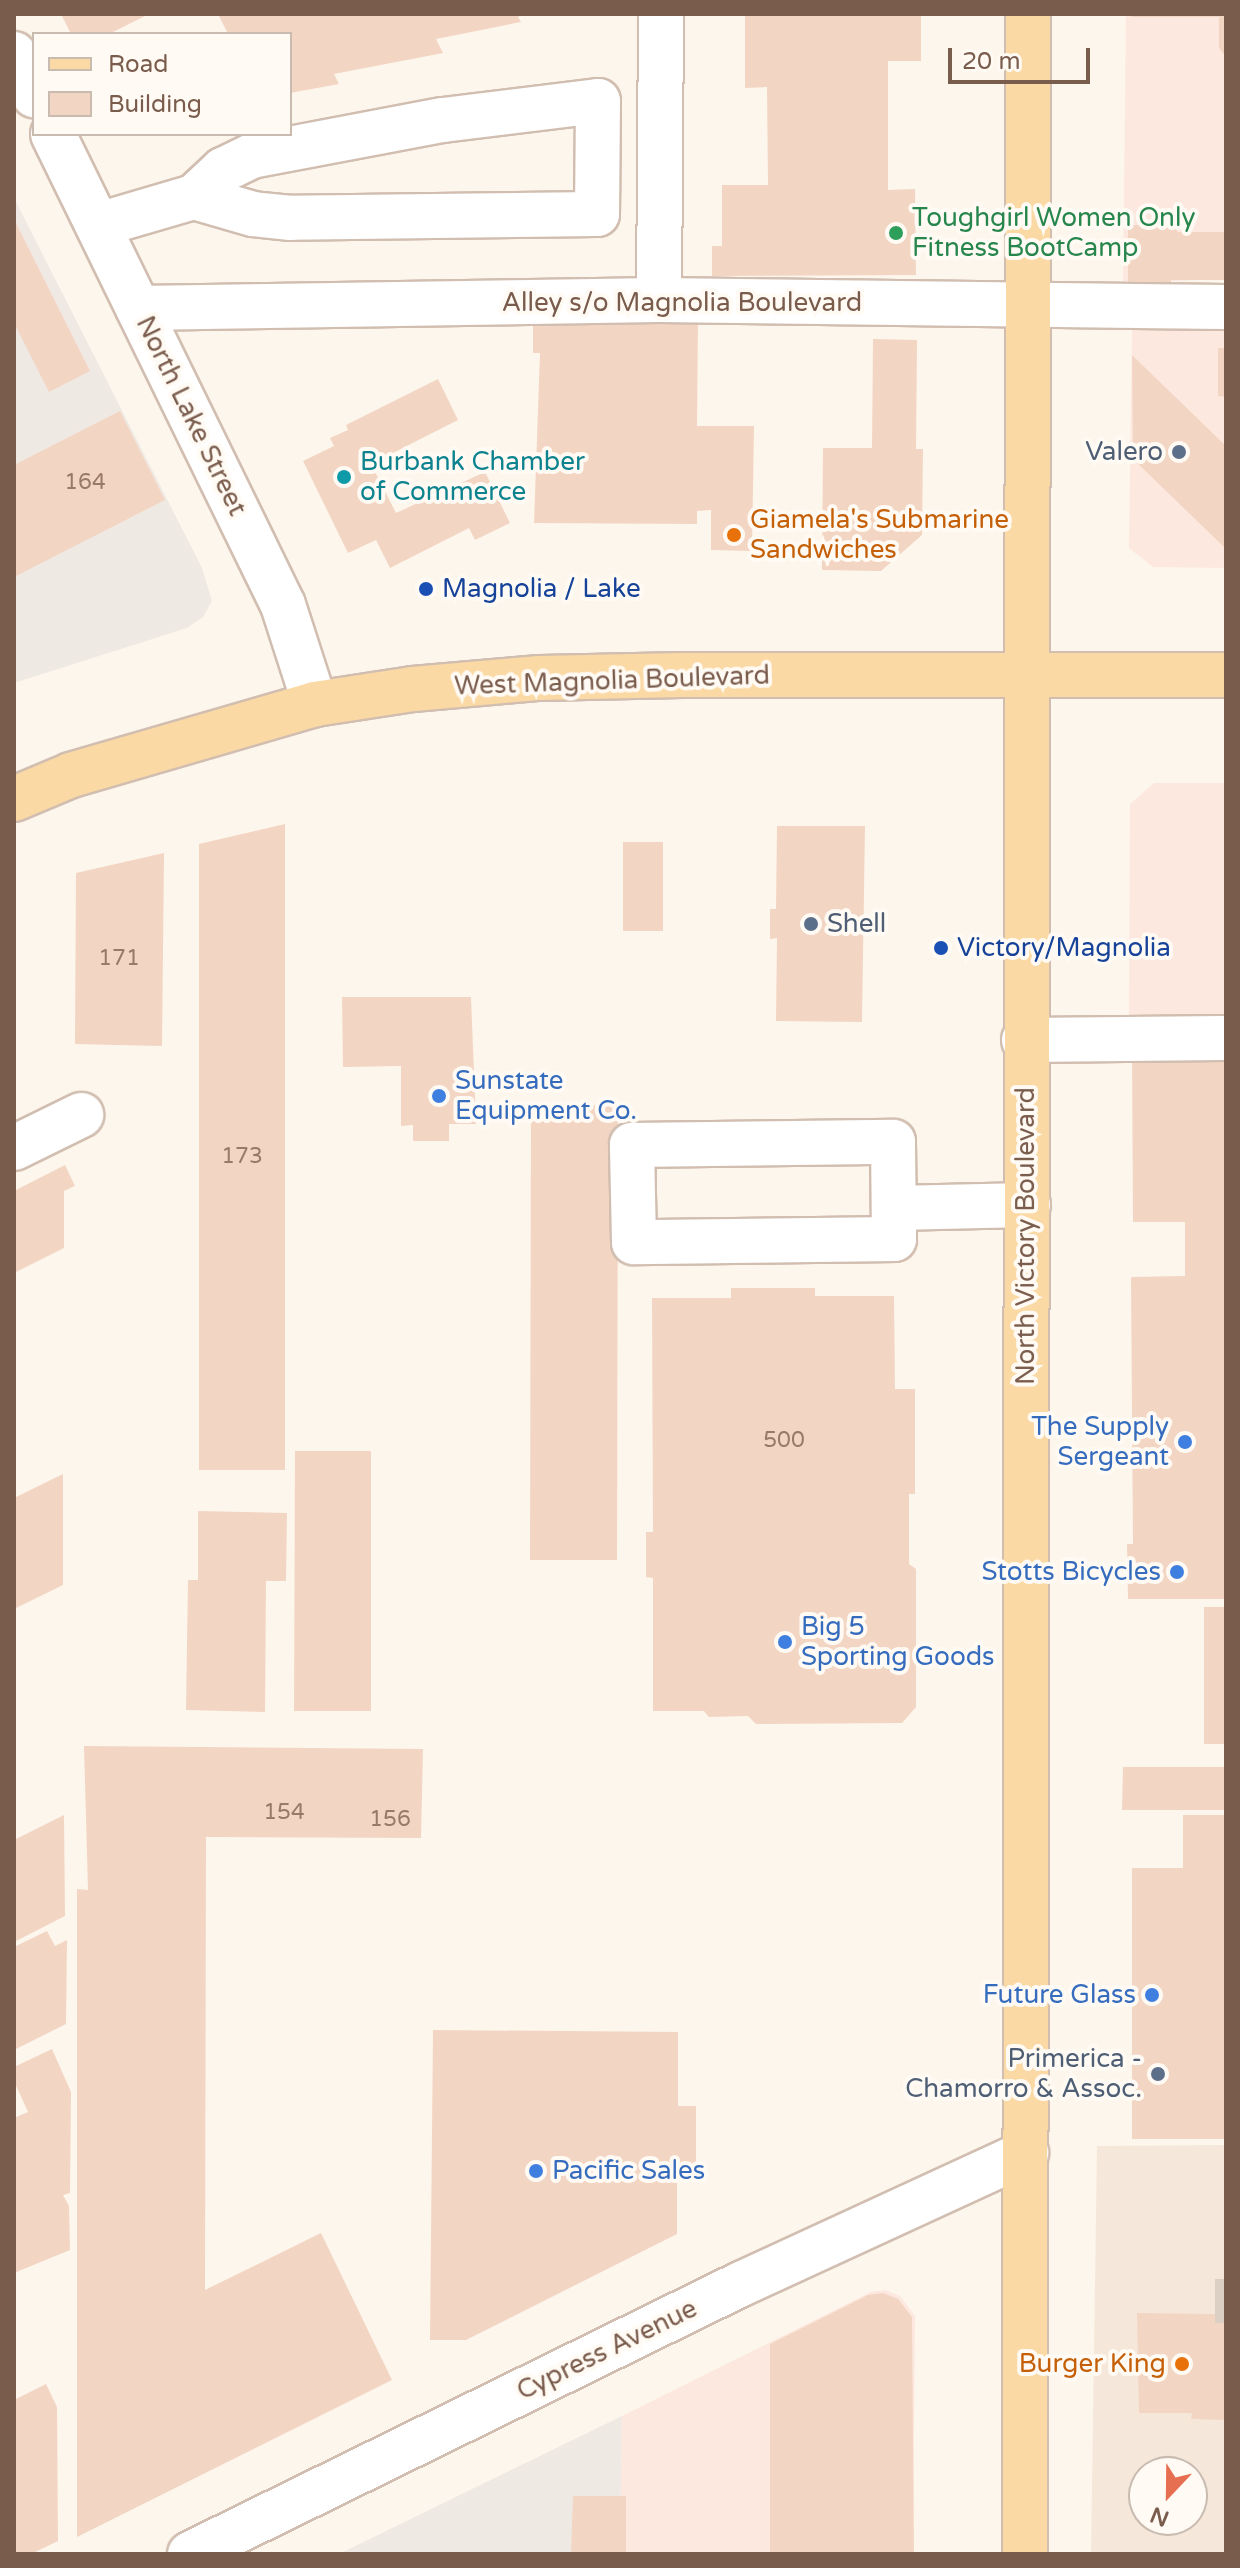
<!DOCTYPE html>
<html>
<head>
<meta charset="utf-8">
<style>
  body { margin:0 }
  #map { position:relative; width:1240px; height:2568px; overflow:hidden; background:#fdf6ec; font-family:"Varela Round",sans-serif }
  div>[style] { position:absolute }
  .residential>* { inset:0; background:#f5e8da }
  .commercial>* { inset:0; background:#fde8e0 }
  .industrial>* { inset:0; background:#efe9e4 }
  .building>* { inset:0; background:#f3d5c3 }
  .minor-tunnel>* { height:44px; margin-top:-22px; transform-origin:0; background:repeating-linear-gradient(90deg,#dcd0c4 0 44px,transparent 0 66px) }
  .roads { filter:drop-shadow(2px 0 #d1beb0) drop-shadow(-2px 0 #d1beb0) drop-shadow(0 2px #d1beb0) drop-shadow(0 -2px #d1beb0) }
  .minor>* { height:44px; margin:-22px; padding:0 22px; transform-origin:22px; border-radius:22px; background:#fff }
  .major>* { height:44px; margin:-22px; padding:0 22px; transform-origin:22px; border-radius:22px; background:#fbd9a5 }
  .dots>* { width:22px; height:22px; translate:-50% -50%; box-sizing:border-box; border:4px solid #fffaf3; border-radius:50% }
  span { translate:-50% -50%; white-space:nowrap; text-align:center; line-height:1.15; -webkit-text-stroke:8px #fffaf3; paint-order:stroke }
  .number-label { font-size:22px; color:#987a6a }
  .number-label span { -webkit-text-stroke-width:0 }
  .leisure-label { font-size:26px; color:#27864d }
  .left { translate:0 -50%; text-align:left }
  .street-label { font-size:26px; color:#7a5c4d }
  .service-label { font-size:26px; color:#4e5e75 }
  .right { translate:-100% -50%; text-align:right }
  .culture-label { font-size:26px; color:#0d838f }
  .food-label { font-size:26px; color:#c56008 }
  .transit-label { font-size:26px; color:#164399 }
  .shop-label { font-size:26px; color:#366cbe }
  .frame { position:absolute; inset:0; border:16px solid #7a5c4d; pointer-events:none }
  .legend { position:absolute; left:32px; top:32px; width:260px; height:104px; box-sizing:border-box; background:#fffaf3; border:2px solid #cabbb1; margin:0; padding:10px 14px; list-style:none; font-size:24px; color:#7a5c4d }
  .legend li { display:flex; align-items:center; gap:16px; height:40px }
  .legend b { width:40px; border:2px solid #cabbb1 }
  .north { position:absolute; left:1128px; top:2456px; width:80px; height:80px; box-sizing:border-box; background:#fffaf3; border:2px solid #cabbb1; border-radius:50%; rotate:202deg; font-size:22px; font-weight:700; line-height:32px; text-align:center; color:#7a5c4d }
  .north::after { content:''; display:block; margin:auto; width:28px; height:36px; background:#e76f51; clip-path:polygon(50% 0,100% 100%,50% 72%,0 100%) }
  .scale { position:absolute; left:948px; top:48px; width:142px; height:36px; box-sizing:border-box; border:4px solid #7a5c4d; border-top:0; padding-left:10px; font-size:24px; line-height:28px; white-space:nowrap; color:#7a5c4d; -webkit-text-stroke:6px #fffaf3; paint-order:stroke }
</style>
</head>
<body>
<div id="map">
  <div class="residential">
    <i style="clip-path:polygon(evenodd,1226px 2145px,1226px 2554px,1091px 2554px,1097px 2146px,1226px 2145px,1144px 2472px,1192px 2472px,1192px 2520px,1144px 2520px,1144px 2472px)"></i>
  </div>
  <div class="commercial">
    <i style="clip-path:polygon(1126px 14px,1226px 14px,1226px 279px,1123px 283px)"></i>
    <i style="clip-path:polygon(1226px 329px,1226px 568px,1153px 567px,1129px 548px,1132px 330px)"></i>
    <i style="clip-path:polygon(1154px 783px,1226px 783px,1226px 1017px,1129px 1016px,1130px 804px)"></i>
    <i style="clip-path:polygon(885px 2290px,900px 2296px,915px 2316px,913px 2554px,620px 2554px,622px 2416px,871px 2292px)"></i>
  </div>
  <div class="industrial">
    <i style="clip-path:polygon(14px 198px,202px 568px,212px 601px,203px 617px,187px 628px,14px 683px)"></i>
    <i style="clip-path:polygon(622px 2416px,620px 2554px,339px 2554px)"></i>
  </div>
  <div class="building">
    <i style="clip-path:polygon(61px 14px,149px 14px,109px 34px,71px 34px)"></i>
    <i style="clip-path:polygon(218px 14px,524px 14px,518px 17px,521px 22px,436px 39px,443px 53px,334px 74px,339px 84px,290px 93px,290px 34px,228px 34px)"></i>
    <i style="clip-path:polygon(745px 14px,921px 14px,921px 61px,888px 61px,888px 190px,915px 189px,916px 275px,712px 276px,712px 246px,722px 246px,722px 185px,768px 185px,767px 87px,745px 88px)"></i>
    <i style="clip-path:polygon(1132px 14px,1226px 14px,1226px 57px,1219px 48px,1219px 17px,1132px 17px)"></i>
    <i style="clip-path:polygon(14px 219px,90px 371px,49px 392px,14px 323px)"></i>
    <i style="clip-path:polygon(1128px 225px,1177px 225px,1177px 232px,1226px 232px,1226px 280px,1171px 280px,1171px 287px,1128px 286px)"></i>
    <i style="clip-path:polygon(533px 320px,698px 321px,697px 426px,754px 426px,752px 551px,711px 550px,711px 510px,697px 511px,697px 524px,534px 523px,540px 353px,533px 353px)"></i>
    <i style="clip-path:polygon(873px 339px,917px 340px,916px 449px,923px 449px,922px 535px,881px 571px,822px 570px,823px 448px,872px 448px)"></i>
    <i style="clip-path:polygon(1218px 348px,1226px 348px,1226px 397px,1218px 396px)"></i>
    <i style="clip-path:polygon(1132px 355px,1226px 446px,1226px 549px,1133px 459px)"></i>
    <i style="clip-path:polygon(438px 379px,458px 420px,371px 464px,396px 513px,485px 472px,510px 523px,475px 540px,469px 528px,390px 568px,376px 540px,348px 553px,303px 461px,334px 446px,330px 438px,348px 430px,346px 425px)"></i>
    <i style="clip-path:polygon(120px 411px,165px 500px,14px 577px,14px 465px)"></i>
    <i style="clip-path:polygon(285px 824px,285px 1470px,199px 1470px,199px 844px)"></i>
    <i style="clip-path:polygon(777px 826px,865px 826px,862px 1022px,776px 1021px,777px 938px,770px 939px,770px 909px,776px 909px)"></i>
    <i style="clip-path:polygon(623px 842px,663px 842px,663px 931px,623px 931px)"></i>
    <i style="clip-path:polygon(164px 853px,162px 1046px,75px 1044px,76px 873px)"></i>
    <i style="clip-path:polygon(342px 997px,471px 997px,476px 1124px,449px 1124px,449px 1141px,413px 1141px,413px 1125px,401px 1126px,401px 1066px,343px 1067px)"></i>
    <i style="clip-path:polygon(1132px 1051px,1226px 1051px,1226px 1599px,1128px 1599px,1127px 1544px,1133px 1544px,1131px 1277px,1185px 1276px,1185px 1222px,1133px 1222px)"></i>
    <i style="clip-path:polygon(531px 1105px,618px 1105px,617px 1560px,530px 1560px)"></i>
    <i style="clip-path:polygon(65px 1165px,75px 1186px,64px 1191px,64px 1248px,14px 1273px,14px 1191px)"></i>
    <i style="clip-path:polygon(731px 1288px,815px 1288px,815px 1296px,894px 1296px,895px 1389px,915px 1389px,915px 1494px,909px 1494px,909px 1564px,916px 1569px,916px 1707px,902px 1723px,756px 1724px,748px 1716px,709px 1717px,704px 1711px,653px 1711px,653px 1578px,646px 1577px,646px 1532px,653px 1532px,652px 1298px,731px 1298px)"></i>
    <i style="clip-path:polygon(295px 1451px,371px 1451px,371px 1711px,294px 1711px)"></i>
    <i style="clip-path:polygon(63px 1474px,63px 1585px,14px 1609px,14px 1498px)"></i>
    <i style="clip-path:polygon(198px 1511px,287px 1513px,286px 1581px,266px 1581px,265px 1712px,186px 1710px,188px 1580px,198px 1580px)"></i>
    <i style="clip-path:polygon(1204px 1607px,1226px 1607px,1226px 1744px,1204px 1744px)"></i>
    <i style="clip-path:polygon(84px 1746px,423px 1749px,421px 1838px,206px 1837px,205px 2290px,321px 2233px,392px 2380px,77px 2537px,77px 1889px,88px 1890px)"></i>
    <i style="clip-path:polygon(1123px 1767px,1226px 1767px,1226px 1810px,1122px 1810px)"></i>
    <i style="clip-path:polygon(64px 1815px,65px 1916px,14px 1942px,14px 1840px)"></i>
    <i style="clip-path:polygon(1183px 1815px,1226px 1815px,1226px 2139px,1132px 2139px,1132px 1868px,1183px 1868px)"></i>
    <i style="clip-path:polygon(47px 1931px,55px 1946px,67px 1940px,66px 2024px,14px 2050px,14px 1947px)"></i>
    <i style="clip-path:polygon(433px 2030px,678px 2032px,678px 2106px,696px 2106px,696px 2172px,677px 2172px,677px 2234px,466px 2340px,430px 2340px)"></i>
    <i style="clip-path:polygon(52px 2049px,71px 2092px,70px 2193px,63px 2195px,69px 2206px,70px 2250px,14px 2273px,14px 2118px,28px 2112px,14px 2081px,14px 2067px)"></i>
    <i style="clip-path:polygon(1216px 2279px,1226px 2279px,1226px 2420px,1191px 2419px,1192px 2413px,1139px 2413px,1137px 2313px,1215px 2314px)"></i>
    <i style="clip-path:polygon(883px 2293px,898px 2299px,912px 2317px,914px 2554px,770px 2554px,770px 2344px,868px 2295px)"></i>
    <i style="clip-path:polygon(46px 2384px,57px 2407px,58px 2541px,31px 2554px,14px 2554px,14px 2400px)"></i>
    <i style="clip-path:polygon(573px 2496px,626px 2496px,626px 2554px,571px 2553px)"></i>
  </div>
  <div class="minor-tunnel">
    <i style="left:1215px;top:2301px;width:11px"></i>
  </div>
  <div class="roads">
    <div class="minor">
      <i style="left:14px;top:54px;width:46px;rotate:64deg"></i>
      <i style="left:53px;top:134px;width:524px;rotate:63.97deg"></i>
      <i style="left:283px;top:605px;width:104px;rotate:72.1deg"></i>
      <i style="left:98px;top:225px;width:100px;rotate:-16.3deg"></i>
      <i style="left:194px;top:197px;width:40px;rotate:-43deg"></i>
      <i style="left:223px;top:170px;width:32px;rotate:-26deg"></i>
      <i style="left:252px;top:156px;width:194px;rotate:-10.7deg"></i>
      <i style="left:443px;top:120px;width:156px;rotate:-7deg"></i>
      <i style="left:598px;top:101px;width:113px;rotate:90.5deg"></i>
      <i style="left:597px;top:214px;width:306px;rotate:179.3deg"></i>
      <i style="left:291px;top:218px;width:38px;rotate:-174deg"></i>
      <i style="left:253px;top:214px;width:61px;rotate:-163.9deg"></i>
      <i style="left:659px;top:300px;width:286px;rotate:-89.6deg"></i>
      <i style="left:138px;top:308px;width:521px;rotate:-0.88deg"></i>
      <i style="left:659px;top:300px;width:567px;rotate:0.71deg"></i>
      <i style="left:1024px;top:1040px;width:202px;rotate:-0.6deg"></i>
      <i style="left:893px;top:1142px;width:97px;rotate:89.4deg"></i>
      <i style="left:894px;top:1239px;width:260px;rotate:179.3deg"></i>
      <i style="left:634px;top:1242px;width:97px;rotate:-91.2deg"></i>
      <i style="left:632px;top:1145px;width:261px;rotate:-0.7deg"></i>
      <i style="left:14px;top:1148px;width:75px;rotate:-26.2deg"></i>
      <i style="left:894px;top:1208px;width:134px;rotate:-1.3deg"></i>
      <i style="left:190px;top:2554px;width:614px;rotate:-26.11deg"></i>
      <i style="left:741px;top:2284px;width:314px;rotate:-24.7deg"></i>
    </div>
    <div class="major">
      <i style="left:14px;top:799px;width:62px;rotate:-22.8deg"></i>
      <i style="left:71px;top:775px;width:254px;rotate:-16.2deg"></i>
      <i style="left:315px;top:704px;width:99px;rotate:-8.7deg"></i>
      <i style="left:413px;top:689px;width:127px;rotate:-5deg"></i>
      <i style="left:540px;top:678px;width:142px;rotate:-1.2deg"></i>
      <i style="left:682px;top:675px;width:544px"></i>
      <i style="left:1025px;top:2554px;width:2540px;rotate:-89.93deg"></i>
    </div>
  </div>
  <div class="dots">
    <i style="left:896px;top:233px;background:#2e9e5b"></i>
    <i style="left:1179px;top:452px;background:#5c6f8a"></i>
    <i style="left:344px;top:477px;background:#0f9aa8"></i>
    <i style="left:734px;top:535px;background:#e8710a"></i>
    <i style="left:426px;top:589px;background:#1a4fb4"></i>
    <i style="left:811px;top:924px;background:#5c6f8a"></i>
    <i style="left:941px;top:948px;background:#1a4fb4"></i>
    <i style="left:439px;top:1096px;background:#3f7fe0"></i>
    <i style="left:1185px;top:1442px;background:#3f7fe0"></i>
    <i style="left:1177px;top:1572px;background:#3f7fe0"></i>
    <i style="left:785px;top:1642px;background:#3f7fe0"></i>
    <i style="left:1152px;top:1995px;background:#3f7fe0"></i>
    <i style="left:1158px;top:2074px;background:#5c6f8a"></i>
    <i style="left:536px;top:2171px;background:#3f7fe0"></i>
    <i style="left:1182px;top:2364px;background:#e8710a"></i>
  </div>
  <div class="number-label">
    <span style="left:85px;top:483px">164</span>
    <span style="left:119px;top:959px">171</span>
    <span style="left:242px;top:1157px">173</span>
    <span style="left:784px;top:1441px">500</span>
    <span style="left:284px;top:1813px">154</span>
    <span style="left:390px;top:1820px">156</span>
  </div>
  <div class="leisure-label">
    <span class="left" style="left:912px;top:233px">Toughgirl Women Only<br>Fitness BootCamp</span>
  </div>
  <div class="street-label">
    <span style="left:682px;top:303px">Alley s/o Magnolia Boulevard</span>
    <span style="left:191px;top:416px;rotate:64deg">North Lake Street</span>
    <span style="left:612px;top:681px;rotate:-2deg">West Magnolia Boulevard</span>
    <span style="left:1026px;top:1236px;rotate:-90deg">North Victory Boulevard</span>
    <span style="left:607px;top:2350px;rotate:-26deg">Cypress Avenue</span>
  </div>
  <div class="service-label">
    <span class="right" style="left:1163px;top:452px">Valero</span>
    <span class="left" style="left:827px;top:924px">Shell</span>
    <span class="right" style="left:1142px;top:2074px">Primerica -<br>Chamorro &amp; Assoc.</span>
  </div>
  <div class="culture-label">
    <span class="left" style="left:360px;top:477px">Burbank Chamber<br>of Commerce</span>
  </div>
  <div class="food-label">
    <span class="left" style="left:750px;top:535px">Giamela's Submarine<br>Sandwiches</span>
    <span class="right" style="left:1166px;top:2364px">Burger King</span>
  </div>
  <div class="transit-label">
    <span class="left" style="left:442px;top:589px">Magnolia / Lake</span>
    <span class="left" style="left:957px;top:948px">Victory/Magnolia</span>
  </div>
  <div class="shop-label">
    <span class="left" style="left:455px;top:1096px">Sunstate<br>Equipment Co.</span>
    <span class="right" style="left:1169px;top:1442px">The Supply<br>Sergeant</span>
    <span class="right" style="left:1161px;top:1572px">Stotts Bicycles</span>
    <span class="left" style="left:801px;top:1642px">Big 5<br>Sporting Goods</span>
    <span class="right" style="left:1136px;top:1995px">Future Glass</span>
    <span class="left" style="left:552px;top:2171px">Pacific Sales</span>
  </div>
  <div class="frame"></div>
  <ul class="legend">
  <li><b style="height:10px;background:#fbd9a5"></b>Road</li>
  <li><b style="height:22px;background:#f3d5c3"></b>Building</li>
  </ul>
  <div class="north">N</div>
  <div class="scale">20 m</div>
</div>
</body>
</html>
